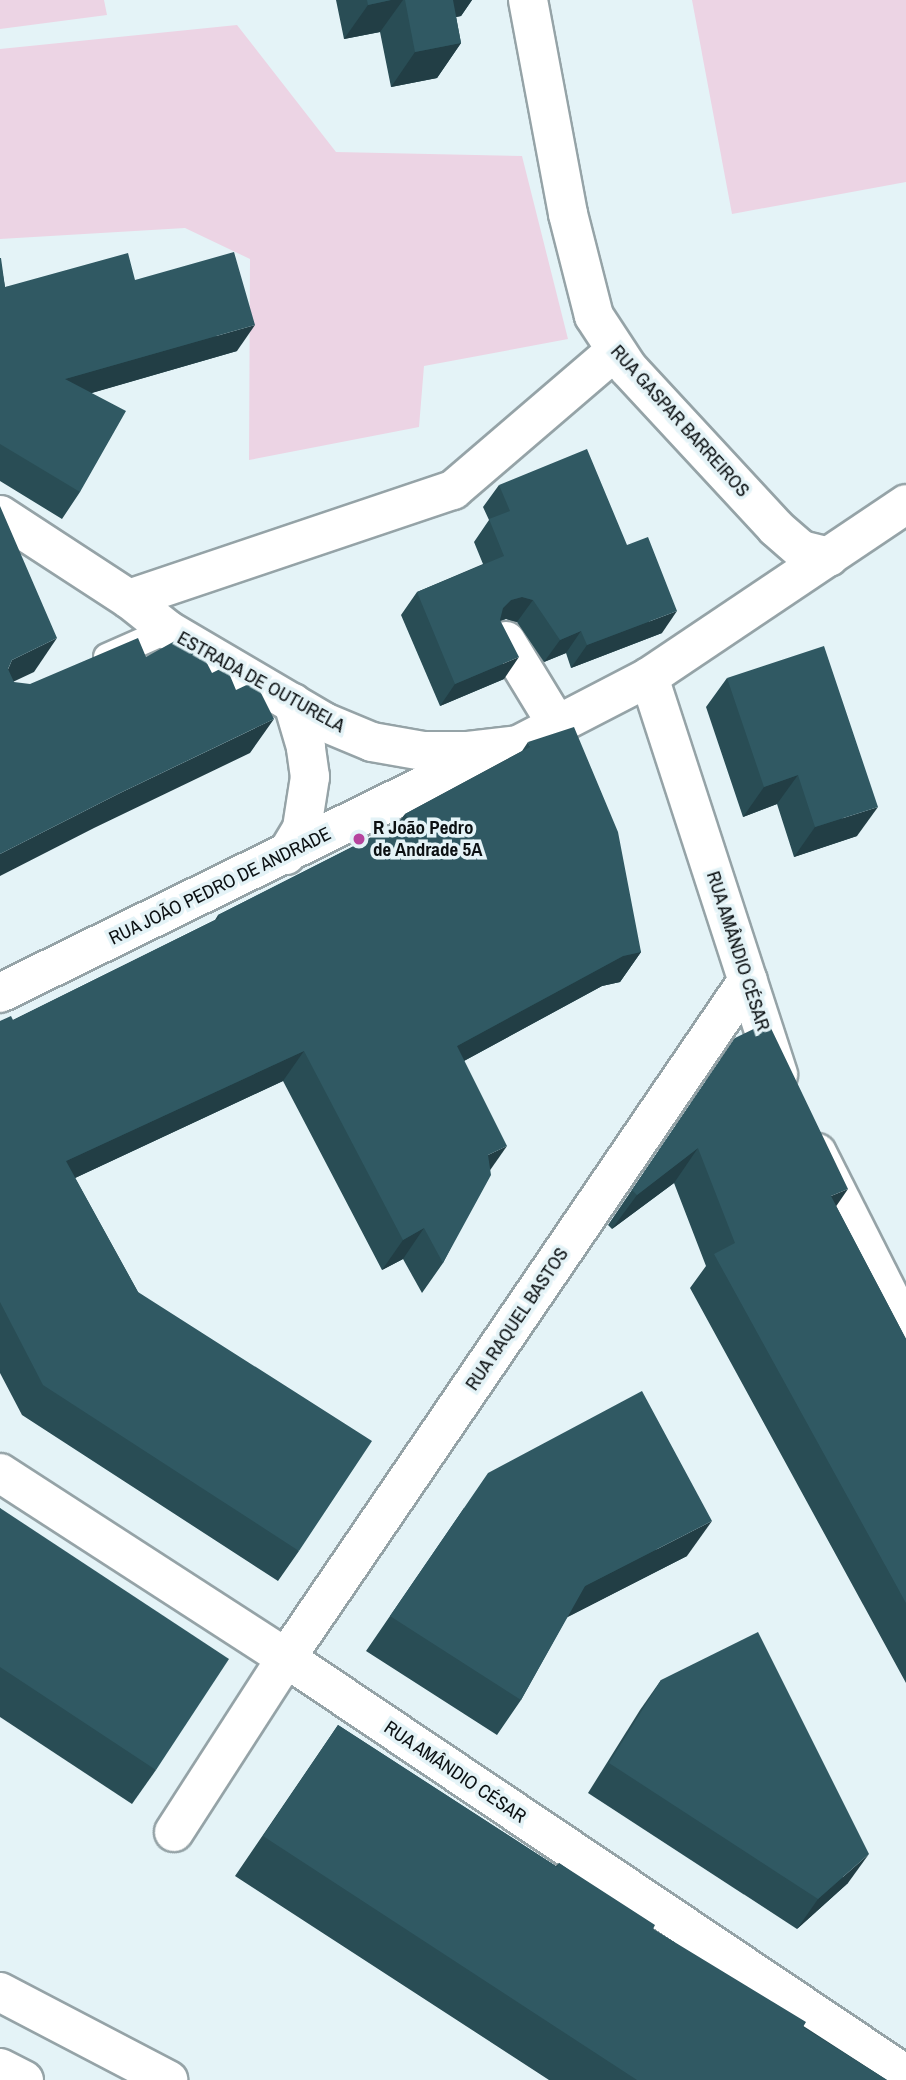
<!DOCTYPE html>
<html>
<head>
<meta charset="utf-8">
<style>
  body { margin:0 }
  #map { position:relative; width:906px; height:2080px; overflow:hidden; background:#e4f3f7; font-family:"Archivo Narrow",sans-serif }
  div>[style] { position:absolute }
  .green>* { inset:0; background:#ecd4e4 }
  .roads { filter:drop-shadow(2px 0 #95a3a7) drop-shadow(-2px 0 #95a3a7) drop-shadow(0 2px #95a3a7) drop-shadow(0 -2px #95a3a7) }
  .service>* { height:26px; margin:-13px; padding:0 13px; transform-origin:13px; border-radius:13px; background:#fff }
  .minor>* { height:38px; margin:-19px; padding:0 19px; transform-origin:19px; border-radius:19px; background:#fff }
  .tertiary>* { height:38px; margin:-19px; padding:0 19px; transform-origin:19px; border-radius:19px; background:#fff }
  .wall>* { inset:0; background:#294d55 }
  .shaded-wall>* { inset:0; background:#223e45 }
  .building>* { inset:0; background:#305963 }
  .dots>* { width:19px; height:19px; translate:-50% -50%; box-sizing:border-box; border:4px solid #e4f3f7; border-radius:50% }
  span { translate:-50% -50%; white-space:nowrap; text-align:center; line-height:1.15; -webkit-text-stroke:7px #e4f3f7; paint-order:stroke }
  .street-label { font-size:19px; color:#0b1012 }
  .poi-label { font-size:19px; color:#0b1012; font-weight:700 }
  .left { translate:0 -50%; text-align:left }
</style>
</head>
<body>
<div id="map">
  <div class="green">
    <i style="clip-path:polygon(0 0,104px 0,107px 15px,0 29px)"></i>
    <i style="clip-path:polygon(692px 0,906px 0,906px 182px,732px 214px)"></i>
    <i style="clip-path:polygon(237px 25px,336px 152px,522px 156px,568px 339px,424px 366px,419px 427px,249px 460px,250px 259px,185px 228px,0 239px,0 49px)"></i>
  </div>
  <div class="roads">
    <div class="service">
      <i style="left:107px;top:657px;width:67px;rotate:-23.9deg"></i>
    </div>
    <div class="minor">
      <i style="left:528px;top:0;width:218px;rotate:79.4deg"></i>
      <i style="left:568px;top:214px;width:105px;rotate:75.7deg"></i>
      <i style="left:594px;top:316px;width:62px;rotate:56.8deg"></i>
      <i style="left:628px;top:368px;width:218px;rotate:47.2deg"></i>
      <i style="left:776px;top:528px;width:33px;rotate:41deg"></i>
      <i style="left:801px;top:550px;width:29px;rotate:14deg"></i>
      <i style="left:0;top:515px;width:154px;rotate:33.1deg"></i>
      <i style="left:129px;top:599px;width:50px;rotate:38.5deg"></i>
      <i style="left:168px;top:630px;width:181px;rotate:30.5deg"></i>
      <i style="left:324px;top:722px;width:52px;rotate:22.6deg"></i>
      <i style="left:372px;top:742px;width:52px;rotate:10deg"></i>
      <i style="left:423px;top:751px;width:43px"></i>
      <i style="left:466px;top:751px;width:52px;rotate:-6.6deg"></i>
      <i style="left:518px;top:745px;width:148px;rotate:-27.4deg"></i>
      <i style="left:649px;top:677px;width:310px;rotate:-33.9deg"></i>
      <i style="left:129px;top:599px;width:342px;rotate:-18.6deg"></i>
      <i style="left:453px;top:490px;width:212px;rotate:-40.6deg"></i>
      <i style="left:506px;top:641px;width:98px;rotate:58.7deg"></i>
      <i style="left:649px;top:677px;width:418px;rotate:72deg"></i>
      <i style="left:286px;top:855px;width:31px;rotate:-59deg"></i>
      <i style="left:302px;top:828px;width:52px;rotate:-81.1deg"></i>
      <i style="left:310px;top:777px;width:30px;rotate:-98deg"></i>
      <i style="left:306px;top:747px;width:46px;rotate:-106.5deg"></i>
      <i style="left:0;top:993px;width:483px;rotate:-26.1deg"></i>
      <i style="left:434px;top:780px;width:57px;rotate:-22.5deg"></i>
      <i style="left:817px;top:1153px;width:197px;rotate:63.2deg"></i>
      <i style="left:0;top:1473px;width:341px;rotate:32.9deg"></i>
      <i style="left:286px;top:1658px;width:747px;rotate:33.92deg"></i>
      <i style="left:174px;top:1832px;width:207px;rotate:-57.2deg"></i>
      <i style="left:286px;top:1658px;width:820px;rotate:-55.73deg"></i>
    </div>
    <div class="tertiary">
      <i style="left:0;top:1992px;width:190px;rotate:27.6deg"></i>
      <i style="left:0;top:2068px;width:27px;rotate:27deg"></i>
    </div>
  </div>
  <div class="wall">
    <i style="clip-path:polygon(336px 0,472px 0,461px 16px,456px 17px,461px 43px,437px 78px,391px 87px,380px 32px,344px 39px)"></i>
    <i style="clip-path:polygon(0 258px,5px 287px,135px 280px,237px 351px,91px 393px,80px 492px,62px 519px,0 481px)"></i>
    <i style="clip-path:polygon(499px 485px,662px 633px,571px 668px,566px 653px,544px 662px,517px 622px,506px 619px,500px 621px,504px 679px,440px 706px,401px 615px,417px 592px,483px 564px,474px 542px,489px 520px,483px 507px)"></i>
    <i style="clip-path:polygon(727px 678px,857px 836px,794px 857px,777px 804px,743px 817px,706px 707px)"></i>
    <i style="clip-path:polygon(528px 742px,641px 952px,620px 982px,602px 986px,464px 1061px,490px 1170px,443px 1263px,422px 1293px,403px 1259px,382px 1270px,283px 1081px,75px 1178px,138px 1292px,299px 1551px,278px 1581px,22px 1415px,0 1373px,0 1021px,13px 1020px,215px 920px,218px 915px,397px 824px,405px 814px,522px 751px)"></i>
    <i style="clip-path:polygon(735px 1038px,836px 1206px,906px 1339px,906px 1683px,690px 1288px,706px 1266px,674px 1183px,612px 1229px,608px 1225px)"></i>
    <i style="clip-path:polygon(0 1508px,156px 1770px,132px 1804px,0 1717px)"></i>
    <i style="clip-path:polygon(464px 1508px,687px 1556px,567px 1617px,521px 1700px,497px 1735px,366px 1651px)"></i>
    <i style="clip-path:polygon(661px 1680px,848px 1883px,797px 1929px,588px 1793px,640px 1710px)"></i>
    <i style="clip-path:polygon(338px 1725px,556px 1866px,559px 1863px,653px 1929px,887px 2080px,549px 2080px,235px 1876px)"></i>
  </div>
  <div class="shaded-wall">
    <i style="clip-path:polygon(391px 0,403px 0,380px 32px,344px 39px,368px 5px)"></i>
    <i style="clip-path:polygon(442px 0,472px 0,461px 16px,426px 23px)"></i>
    <i style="clip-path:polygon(461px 43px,437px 78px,391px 87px,415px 52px)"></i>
    <i style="clip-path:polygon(255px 325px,237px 351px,47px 406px,65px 379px)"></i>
    <i style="clip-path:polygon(522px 597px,533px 600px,517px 622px,506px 619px,495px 622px,503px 608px,511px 600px)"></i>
    <i style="clip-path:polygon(677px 611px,662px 633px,571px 668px,587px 645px)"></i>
    <i style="clip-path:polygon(581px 631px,566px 653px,544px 662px,560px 640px)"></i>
    <i style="clip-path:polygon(57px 638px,34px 672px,0 688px,12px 660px)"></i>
    <i style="clip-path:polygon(519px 657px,504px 679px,440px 706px,455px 684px)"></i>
    <i style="clip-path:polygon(274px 719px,250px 753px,94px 828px,0 876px,0 854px,118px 794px)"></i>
    <i style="clip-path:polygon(798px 775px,777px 804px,743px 817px,764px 787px)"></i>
    <i style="clip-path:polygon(878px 807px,857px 836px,794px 857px,815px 827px)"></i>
    <i style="clip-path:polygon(641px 952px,620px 982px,602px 986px,436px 1076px,457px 1046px,623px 956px)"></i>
    <i style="clip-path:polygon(304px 1051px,283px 1081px,45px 1192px,66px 1161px)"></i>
    <i style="clip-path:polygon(507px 1146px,486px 1176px,488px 1155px)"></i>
    <i style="clip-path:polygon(698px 1148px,674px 1183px,612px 1229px,637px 1195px)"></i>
    <i style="clip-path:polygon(848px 1189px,824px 1224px,831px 1196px)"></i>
    <i style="clip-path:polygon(424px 1228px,403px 1259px,382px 1270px,403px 1240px)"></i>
    <i style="clip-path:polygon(712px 1521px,687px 1556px,560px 1621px,585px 1586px)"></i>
    <i style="clip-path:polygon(869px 1854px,848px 1883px,797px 1929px,818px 1899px)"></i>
  </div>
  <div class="building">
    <i style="clip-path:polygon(367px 0,391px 0,368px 5px)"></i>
    <i style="clip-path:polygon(405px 0,453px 0,461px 43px,415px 52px)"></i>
    <i style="clip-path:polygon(234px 252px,255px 325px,65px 379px,126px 411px,80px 492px,0 444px,0 258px,1px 258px,5px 287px,128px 253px,135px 280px)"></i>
    <i style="clip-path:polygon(587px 449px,627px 545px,648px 537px,677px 611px,587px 645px,581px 631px,560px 640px,533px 600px,522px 597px,511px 600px,503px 608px,500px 620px,519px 657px,455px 684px,417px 592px,504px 556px,489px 519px,510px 511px,499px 485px)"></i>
    <i style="clip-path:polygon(0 506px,57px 638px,12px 660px,8px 669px,14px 682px,30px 684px,138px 638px,146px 657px,191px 632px,212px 673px,226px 666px,236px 690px,255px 681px,274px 719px,118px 794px,0 854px)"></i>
    <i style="clip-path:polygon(824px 646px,878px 807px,815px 827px,798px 775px,764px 787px,727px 678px)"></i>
    <i style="clip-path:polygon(574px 727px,618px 832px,641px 952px,623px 956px,457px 1046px,507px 1146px,488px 1155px,491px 1175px,443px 1263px,424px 1228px,403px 1240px,304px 1051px,66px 1161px,138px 1292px,372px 1441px,299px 1551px,43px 1385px,0 1302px,0 1021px,11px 1016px,13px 1020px,219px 918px,218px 915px,408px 819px,405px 814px,530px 747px,528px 742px)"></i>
    <i style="clip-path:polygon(768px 1022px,848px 1189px,831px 1196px,906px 1339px,906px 1603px,714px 1254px,735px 1243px,698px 1148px,637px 1195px,632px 1190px,735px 1038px)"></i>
    <i style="clip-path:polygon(642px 1391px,712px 1521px,585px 1586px,521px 1700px,390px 1616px,488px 1473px)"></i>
    <i style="clip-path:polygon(0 1508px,229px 1659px,156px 1770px,0 1667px)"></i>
    <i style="clip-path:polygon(758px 1632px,869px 1854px,818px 1899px,609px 1763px,661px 1680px)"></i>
    <i style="clip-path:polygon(338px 1725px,557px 1867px,559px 1863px,655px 1925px,653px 1929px,806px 2022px,803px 2027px,887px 2080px,637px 2080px,263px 1836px)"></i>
  </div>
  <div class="dots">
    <i style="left:359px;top:839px;background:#b6449e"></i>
  </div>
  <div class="street-label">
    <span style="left:680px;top:421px;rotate:48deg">RUA GASPAR BARREIROS</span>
    <span style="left:261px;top:682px;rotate:29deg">ESTRADA DE OUTURELA</span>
    <span style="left:220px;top:886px;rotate:-26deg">RUA JOÃO PEDRO DE ANDRADE</span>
    <span style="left:738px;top:951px;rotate:72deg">RUA AMÂNDIO CÉSAR</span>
    <span style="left:517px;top:1319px;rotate:-56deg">RUA RAQUEL BASTOS</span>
    <span style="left:455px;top:1772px;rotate:34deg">RUA AMÂNDIO CÉSAR</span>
  </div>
  <div class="poi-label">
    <span class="left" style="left:373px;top:839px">R João Pedro<br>de Andrade 5A</span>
  </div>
</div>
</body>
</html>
